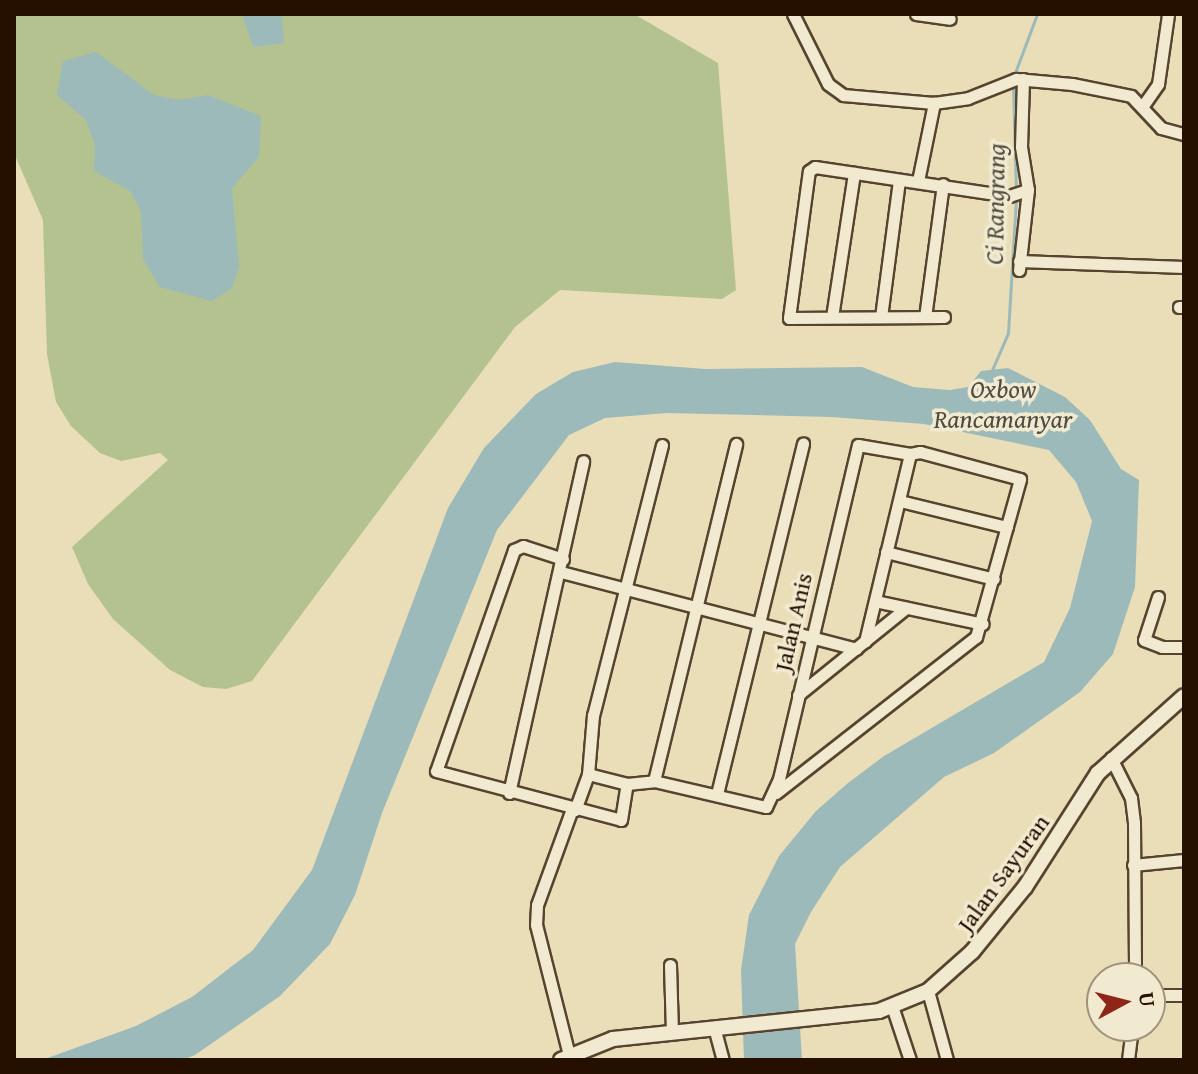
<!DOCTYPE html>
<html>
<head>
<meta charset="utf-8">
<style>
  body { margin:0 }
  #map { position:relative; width:1198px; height:1074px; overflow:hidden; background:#e9deb8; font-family:"Gentium Book Plus",serif }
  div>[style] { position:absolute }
  .green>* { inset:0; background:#b4c290 }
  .water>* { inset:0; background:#9bbab9 }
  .stream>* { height:3px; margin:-1.5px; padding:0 1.5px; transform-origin:1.5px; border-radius:1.5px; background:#9bbab9 }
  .roads { filter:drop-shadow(2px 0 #56442e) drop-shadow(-2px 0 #56442e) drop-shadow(0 2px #56442e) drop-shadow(0 -2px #56442e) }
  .minor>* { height:11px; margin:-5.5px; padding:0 5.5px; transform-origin:5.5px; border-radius:5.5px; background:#f1ead1 }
  .tertiary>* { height:14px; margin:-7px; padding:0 7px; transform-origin:7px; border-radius:7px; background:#f1ead1 }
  span { translate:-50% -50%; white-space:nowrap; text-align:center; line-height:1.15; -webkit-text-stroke:7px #f1ead1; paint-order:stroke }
  .street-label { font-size:24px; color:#251000 }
  .water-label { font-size:26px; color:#4e4c41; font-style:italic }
  .frame { position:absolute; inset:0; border:16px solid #251000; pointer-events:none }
  .north { position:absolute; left:1086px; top:962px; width:80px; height:80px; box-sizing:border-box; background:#f1ead1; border:2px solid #9f937d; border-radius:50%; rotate:83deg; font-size:22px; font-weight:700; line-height:32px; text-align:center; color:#251000 }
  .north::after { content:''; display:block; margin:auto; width:28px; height:36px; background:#8f2418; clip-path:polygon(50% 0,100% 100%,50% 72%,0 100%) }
</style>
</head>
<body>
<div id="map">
  <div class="green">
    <i style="clip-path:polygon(14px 14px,634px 14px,718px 63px,736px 290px,722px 299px,560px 290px,515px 327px,252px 681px,226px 689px,203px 687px,170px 670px,113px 619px,88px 584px,72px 547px,168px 460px,160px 453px,121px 461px,100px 453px,71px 426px,56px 402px,47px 354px,43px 220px,14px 153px)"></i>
  </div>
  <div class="water">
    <i style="clip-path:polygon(242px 14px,282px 14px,284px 43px,253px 47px)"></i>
    <i style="clip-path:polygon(96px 52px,154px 95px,179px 100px,208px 95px,261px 116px,259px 157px,232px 188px,239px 267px,232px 288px,212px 301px,160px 287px,143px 259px,141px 211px,130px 191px,94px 171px,95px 145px,86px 120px,57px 95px,63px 61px)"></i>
    <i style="clip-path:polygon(615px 362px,705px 369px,862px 367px,913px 387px,950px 390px,968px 387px,981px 371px,1008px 368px,1065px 397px,1090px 420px,1121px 469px,1139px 480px,1135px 587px,1113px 654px,1080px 692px,994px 753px,944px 777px,840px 867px,811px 912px,795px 944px,802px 1060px,744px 1060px,741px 970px,749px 915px,779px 856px,816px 811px,848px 783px,884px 756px,1044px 662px,1070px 608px,1092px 521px,1076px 482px,1049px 450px,924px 424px,832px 417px,667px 413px,605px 418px,569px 435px,497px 530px,382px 813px,355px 895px,330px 944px,280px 996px,195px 1055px,182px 1060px,42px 1060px,136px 1026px,192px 997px,253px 950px,312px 870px,448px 508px,484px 448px,536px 394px,573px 372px)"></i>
  </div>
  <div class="stream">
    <i style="left:1013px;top:78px;width:68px;rotate:-69.4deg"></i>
    <i style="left:1013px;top:85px;width:105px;rotate:88.4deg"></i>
    <i style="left:992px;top:370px;width:40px;rotate:-66.6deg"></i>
    <i style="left:1008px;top:333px;width:136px;rotate:-86.6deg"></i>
  </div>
  <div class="roads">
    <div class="minor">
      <i style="left:793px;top:14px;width:78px;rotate:63.4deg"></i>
      <i style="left:828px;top:84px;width:19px;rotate:36deg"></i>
      <i style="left:843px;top:95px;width:91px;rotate:5deg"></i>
      <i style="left:934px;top:103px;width:34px;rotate:-8deg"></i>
      <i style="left:968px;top:98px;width:52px;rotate:-21.6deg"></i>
      <i style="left:1016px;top:79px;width:56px;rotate:5.1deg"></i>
      <i style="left:1072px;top:84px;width:60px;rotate:11.5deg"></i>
      <i style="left:1131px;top:96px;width:44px;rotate:46.8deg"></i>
      <i style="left:1161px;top:128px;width:24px;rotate:15deg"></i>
      <i style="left:916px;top:14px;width:34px;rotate:8deg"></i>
      <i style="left:1142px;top:107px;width:28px;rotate:-55deg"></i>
      <i style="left:1158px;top:84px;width:70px;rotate:-81.8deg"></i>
      <i style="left:918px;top:181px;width:80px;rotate:-78.4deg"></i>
      <i style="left:1019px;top:261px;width:165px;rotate:2.1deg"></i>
      <i style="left:1019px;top:270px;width:81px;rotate:-83.6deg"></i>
      <i style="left:1028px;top:190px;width:44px;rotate:-99.2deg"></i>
      <i style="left:1021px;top:147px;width:68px;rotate:-88.3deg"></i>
      <i style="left:1179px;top:307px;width:5px"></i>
      <i style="left:832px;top:317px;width:146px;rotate:-81.3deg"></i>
      <i style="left:881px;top:317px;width:137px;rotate:-82.5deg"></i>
      <i style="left:925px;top:317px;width:134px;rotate:-82.3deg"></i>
      <i style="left:944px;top:317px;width:155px;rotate:179.6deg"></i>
      <i style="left:789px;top:318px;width:148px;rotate:-82.3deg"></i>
      <i style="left:809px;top:171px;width:7px;rotate:-34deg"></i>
      <i style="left:815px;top:167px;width:196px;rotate:8.5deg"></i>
      <i style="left:1009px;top:196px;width:20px;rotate:-18deg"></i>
      <i style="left:662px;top:445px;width:279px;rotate:104.3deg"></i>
      <i style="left:593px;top:715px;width:59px;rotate:94.8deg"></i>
      <i style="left:588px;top:774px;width:40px;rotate:14.4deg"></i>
      <i style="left:627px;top:784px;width:27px;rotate:-6deg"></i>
      <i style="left:654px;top:781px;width:115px;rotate:13.1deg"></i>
      <i style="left:766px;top:807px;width:31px;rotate:-65deg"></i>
      <i style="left:779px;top:779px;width:343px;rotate:-76.7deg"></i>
      <i style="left:858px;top:445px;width:53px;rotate:9.8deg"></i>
      <i style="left:900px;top:501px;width:110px;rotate:13.7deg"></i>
      <i style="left:886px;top:552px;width:111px;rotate:14deg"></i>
      <i style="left:563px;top:559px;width:42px;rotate:-162deg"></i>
      <i style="left:523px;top:546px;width:10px;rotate:156deg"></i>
      <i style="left:514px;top:550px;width:234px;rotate:109.4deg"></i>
      <i style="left:436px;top:771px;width:191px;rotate:14.8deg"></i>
      <i style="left:621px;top:820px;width:36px;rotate:-81deg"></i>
      <i style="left:561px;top:572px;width:305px;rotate:14.6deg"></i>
      <i style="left:1158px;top:597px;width:45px;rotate:108deg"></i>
      <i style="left:1144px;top:640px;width:19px;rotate:21deg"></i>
      <i style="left:1162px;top:647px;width:22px"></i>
      <i style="left:875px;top:601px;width:110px;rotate:12deg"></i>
      <i style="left:798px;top:695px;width:139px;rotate:-38.9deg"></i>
      <i style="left:1111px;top:758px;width:45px;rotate:63.4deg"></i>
      <i style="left:1131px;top:798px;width:25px;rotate:83deg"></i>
      <i style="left:1134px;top:823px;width:155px;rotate:89.6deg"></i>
      <i style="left:654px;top:781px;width:347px;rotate:-76.3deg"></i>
      <i style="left:509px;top:793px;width:340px;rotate:-77.4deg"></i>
      <i style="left:776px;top:793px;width:254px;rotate:-38deg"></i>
      <i style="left:976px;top:637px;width:164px;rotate:-74.4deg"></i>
      <i style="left:1020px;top:479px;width:104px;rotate:-164.9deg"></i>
      <i style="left:920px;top:452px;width:10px;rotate:169deg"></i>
      <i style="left:910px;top:454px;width:193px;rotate:103.5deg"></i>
      <i style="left:717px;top:794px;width:361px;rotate:-76.2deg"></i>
      <i style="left:575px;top:810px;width:38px;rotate:-70deg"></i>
      <i style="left:1133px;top:865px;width:51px;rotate:-5.6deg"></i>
      <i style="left:670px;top:965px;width:66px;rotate:88.3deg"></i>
      <i style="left:928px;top:991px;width:72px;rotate:74.6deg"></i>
      <i style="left:1150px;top:995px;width:34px"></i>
      <i style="left:893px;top:1009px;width:54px;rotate:71.6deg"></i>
      <i style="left:714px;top:1027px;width:34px;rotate:75deg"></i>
      <i style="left:569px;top:1055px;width:134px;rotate:-104.2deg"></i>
      <i style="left:536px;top:925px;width:20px;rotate:-87deg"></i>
      <i style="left:537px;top:905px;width:102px;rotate:-70deg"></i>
      <i style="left:1128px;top:1060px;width:34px;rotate:-83deg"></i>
    </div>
    <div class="tertiary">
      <i style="left:561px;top:1060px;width:56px;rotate:-22deg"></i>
      <i style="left:613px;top:1039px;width:267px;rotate:-6deg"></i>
      <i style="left:879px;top:1011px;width:53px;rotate:-22.2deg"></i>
      <i style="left:928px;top:991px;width:59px;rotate:-41.6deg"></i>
      <i style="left:972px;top:952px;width:84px;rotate:-50.8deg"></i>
      <i style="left:1025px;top:887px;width:135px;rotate:-57.4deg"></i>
      <i style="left:1098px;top:773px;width:115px;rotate:-41.8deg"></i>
    </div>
  </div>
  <div class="street-label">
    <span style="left:793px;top:622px;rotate:-77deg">Jalan Anis</span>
    <span style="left:1003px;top:873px;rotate:-54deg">Jalan Sayuran</span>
  </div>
  <div class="water-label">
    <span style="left:995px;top:204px;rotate:-89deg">Ci Rangrang</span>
    <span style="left:1003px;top:404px">Oxbow<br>Rancamanyar</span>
  </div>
  <div class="frame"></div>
  <div class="north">U</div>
</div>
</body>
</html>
